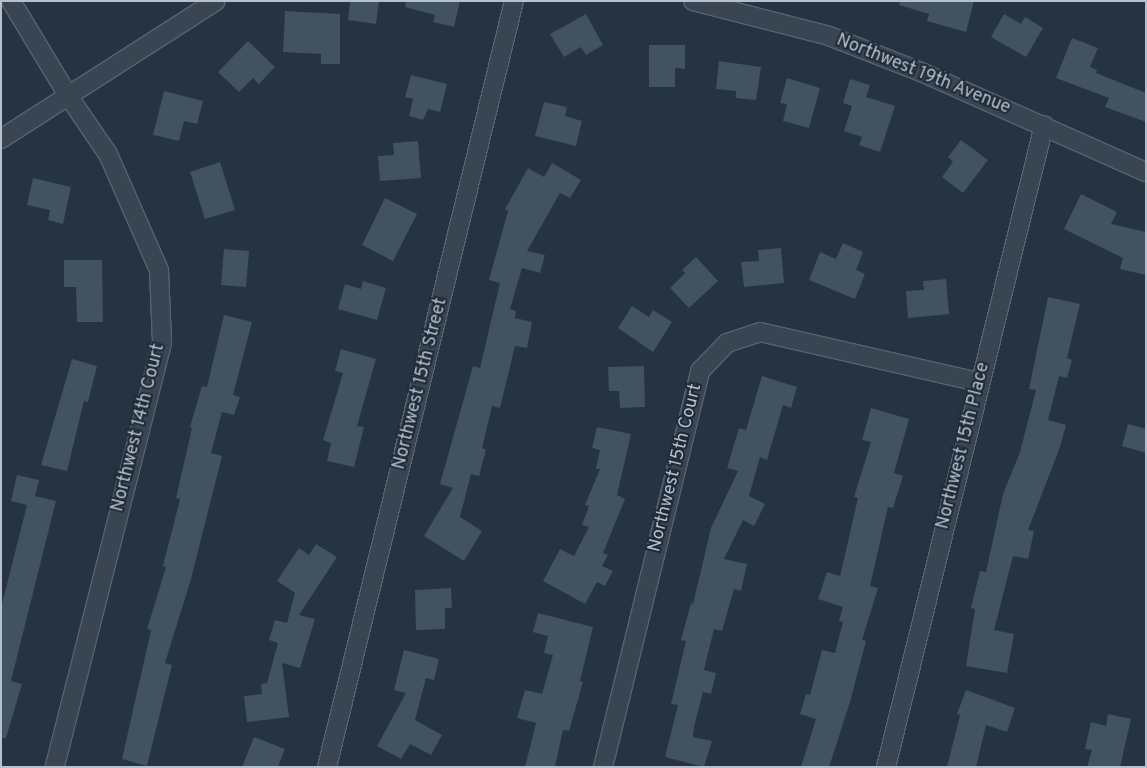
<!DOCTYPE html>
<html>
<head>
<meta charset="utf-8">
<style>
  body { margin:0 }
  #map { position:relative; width:1147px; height:768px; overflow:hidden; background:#253342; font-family:Overpass,sans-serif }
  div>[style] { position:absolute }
  .building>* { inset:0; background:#415261 }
  .roads { filter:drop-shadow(1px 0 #57636f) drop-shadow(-1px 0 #57636f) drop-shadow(0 1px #57636f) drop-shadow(0 -1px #57636f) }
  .street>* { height:18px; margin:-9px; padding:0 9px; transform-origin:9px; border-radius:9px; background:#394552 }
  span { translate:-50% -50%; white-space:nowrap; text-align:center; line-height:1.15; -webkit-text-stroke:4px #1e2a37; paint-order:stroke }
  .street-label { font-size:18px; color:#b6c0cc }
  .frame { position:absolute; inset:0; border:2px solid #b6c0cc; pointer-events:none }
</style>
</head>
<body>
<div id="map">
  <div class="building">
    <i style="clip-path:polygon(350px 1px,379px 1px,376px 24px,348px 20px)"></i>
    <i style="clip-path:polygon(406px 1px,460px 1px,454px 27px,433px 22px,435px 15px,405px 7px)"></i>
    <i style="clip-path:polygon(900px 1px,974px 1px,966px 32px,927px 21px,929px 14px,899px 5px)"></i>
    <i style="clip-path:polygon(285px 11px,340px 14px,340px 64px,321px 64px,321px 54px,283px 52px)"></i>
    <i style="clip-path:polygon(586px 14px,603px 45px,586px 55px,581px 47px,564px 57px,550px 34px)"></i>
    <i style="clip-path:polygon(1004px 14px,1021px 24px,1025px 17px,1043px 28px,1026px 57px,991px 37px)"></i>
    <i style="clip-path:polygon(1072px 38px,1098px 48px,1090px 67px,1097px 70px,1096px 73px,1146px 93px,1146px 122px,1105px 107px,1109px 98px,1056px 78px)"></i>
    <i style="clip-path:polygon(248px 41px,275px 67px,259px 84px,253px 78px,239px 92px,218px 72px)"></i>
    <i style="clip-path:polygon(649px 45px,685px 45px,685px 69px,675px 68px,675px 87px,649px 87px)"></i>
    <i style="clip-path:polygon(719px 61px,761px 67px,756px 100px,736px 98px,736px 91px,716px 89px)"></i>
    <i style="clip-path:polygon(411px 75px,447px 84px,440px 112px,428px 109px,423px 120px,409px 116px,413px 99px,405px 97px)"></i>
    <i style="clip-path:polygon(787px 78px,820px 88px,809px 128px,783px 121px,787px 104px,780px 103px)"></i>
    <i style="clip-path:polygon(850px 79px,870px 85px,866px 97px,895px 106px,880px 152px,859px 145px,862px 137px,844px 131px,852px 106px,843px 103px)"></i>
    <i style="clip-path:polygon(164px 91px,203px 101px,197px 124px,184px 121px,179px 141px,153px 135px)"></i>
    <i style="clip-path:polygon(544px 102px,567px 107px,565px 116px,582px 121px,576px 146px,535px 136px)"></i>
    <i style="clip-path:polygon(961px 140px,988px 160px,963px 193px,942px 177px,953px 162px,948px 157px)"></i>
    <i style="clip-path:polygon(418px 141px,421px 178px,380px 181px,378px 156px,394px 155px,393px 143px)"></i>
    <i style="clip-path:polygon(220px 162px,235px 210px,205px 219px,190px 172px)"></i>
    <i style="clip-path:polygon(552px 163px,581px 180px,570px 198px,560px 193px,527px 251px,545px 255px,540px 273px,522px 268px,510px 309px,516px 311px,515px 318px,532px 322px,527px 348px,515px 346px,500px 408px,492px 406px,482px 448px,486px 450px,479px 476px,471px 474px,460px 517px,482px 531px,464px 561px,424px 536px,453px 488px,440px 484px,473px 366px,480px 368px,500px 283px,489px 280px,508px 211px,505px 209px,528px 168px,544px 177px)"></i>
    <i style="clip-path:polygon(33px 178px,71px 187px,63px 224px,48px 220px,50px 210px,27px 205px)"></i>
    <i style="clip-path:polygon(1081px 194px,1117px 212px,1111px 224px,1146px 232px,1146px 275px,1120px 269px,1123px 258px,1064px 229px)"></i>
    <i style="clip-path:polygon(385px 198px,417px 214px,393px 261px,362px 245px)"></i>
    <i style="clip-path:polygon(843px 243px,863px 252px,856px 270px,865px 274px,855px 299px,809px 280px,820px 252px,836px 259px)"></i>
    <i style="clip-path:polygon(781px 248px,784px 283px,744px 287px,741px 262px,759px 261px,758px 250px)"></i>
    <i style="clip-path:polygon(224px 249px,249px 251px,246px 287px,221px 285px)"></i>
    <i style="clip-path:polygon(696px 257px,718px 281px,689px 308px,670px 288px,685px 273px,682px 270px)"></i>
    <i style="clip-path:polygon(64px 260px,102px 260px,103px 322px,77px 322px,76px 287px,64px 287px)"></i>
    <i style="clip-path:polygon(946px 279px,949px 314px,908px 318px,906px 291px,924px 290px,923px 281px)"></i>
    <i style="clip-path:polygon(363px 281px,386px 288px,377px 320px,338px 309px,345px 284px,361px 289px)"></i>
    <i style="clip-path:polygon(1048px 297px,1080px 304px,1067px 358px,1072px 360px,1067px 378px,1059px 376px,1048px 420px,1066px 425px,1060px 447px,1028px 530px,1034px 531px,1028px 559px,1013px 556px,994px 630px,1014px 634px,1007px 673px,966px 666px,975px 609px,971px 608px,980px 571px,986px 572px,1003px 494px,1020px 452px,1036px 390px,1029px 389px)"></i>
    <i style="clip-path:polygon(632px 306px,649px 317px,653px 310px,672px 322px,653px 352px,618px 328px)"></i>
    <i style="clip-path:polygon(224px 315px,252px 322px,233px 395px,240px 397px,234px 415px,222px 412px,211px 453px,222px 456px,191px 579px,165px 663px,172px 665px,147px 766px,122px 759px,151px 630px,147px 629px,166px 567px,163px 566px,180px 499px,176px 498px,192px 428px,190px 427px,202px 386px,207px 387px)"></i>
    <i style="clip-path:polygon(341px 349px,376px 359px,357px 426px,364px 427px,354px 467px,327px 461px,331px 443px,323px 440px,343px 373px,335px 371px)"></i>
    <i style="clip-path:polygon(72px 359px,97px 366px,88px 402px,84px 401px,67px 471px,41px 465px)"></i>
    <i style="clip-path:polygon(644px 366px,645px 407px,620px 408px,619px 391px,609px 391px,608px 367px)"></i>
    <i style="clip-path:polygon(762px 376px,797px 387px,791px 408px,783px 405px,767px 460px,760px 457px,749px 496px,765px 504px,754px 526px,743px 520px,724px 559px,747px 564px,741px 591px,734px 589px,722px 631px,714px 629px,704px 670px,716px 673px,711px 694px,703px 692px,694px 727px,693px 737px,712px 741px,704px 767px,665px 757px,678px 705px,671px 704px,686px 641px,681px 640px,691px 603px,693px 604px,711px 528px,738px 471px,727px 468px,739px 428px,746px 430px)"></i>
    <i style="clip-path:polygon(871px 408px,909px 419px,894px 473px,903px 476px,893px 508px,888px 507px,870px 586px,878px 588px,862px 640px,866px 641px,850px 702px,829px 767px,801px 767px,816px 719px,800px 714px,806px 694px,810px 695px,822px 650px,835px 653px,843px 622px,839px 621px,843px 607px,818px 599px,827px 572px,840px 576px,858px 498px,854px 497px,871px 442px,862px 440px)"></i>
    <i style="clip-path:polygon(1128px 424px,1146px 429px,1146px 453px,1122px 446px)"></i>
    <i style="clip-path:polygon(597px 427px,631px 434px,617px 495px,625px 499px,603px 553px,608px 555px,602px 566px,613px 571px,605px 586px,597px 582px,585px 604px,543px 581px,560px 549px,574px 556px,589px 527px,582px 525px,589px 506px,585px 505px,600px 469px,596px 469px,600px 450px,592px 448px)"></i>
    <i style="clip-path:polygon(17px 475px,39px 480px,35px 496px,56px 501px,11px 681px,22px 684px,6px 738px,1px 738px,1px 608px,27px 505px,11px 501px)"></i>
    <i style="clip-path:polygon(316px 544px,337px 557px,299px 615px,315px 619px,300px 668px,282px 663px,289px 717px,247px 722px,244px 696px,262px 694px,261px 684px,267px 683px,278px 643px,269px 640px,275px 620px,287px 623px,295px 593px,277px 581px,299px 548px,309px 555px)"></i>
    <i style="clip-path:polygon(451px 588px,452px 608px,445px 608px,445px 629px,416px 630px,415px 590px)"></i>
    <i style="clip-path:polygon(538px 613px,593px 627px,580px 681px,583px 682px,569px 731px,563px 730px,555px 767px,525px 767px,536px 723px,517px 718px,525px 690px,542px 694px,553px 655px,544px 653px,548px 636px,533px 632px)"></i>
    <i style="clip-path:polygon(404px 650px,439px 659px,434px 680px,426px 678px,415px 720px,442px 735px,431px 755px,410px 744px,401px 759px,377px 746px,406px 693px,394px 690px)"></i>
    <i style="clip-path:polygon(966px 690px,1015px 708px,1007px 732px,986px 725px,976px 767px,947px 767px,960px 715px,957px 714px)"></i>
    <i style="clip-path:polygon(1108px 714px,1131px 719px,1120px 767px,1087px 767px,1092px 750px,1085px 749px,1091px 722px,1106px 726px)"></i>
    <i style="clip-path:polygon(254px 737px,285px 749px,278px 767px,242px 767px)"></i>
  </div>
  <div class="roads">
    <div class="street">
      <i style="left:11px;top:1px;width:109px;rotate:58.9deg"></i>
      <i style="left:67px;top:94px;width:73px;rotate:55.7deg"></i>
      <i style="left:108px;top:154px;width:127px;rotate:66.3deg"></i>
      <i style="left:159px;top:270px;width:73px;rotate:87.6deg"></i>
      <i style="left:162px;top:343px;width:437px;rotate:104.2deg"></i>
      <i style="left:693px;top:1px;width:140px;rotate:14.4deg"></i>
      <i style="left:829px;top:36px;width:99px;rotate:21.4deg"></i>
      <i style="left:921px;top:72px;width:246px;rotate:24deg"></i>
      <i style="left:1px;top:139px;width:255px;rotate:-32.7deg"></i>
      <i style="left:327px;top:767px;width:788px;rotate:-76.28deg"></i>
      <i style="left:603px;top:767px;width:408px;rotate:-76.2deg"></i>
      <i style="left:700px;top:371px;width:39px;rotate:-46deg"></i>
      <i style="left:727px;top:343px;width:35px;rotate:-18deg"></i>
      <i style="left:760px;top:332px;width:225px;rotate:12.9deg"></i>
      <i style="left:886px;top:767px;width:661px;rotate:-76.17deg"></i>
    </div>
  </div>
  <div class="street-label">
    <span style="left:923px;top:75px;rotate:22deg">Northwest 19th Avenue</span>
    <span style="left:421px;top:384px;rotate:-76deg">Northwest 15th Street</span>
    <span style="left:139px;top:428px;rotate:-76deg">Northwest 14th Court</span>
    <span style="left:964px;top:446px;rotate:-76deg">Northwest 15th Place</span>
    <span style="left:676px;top:468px;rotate:-76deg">Northwest 15th Court</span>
  </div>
  <div class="frame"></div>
</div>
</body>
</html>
